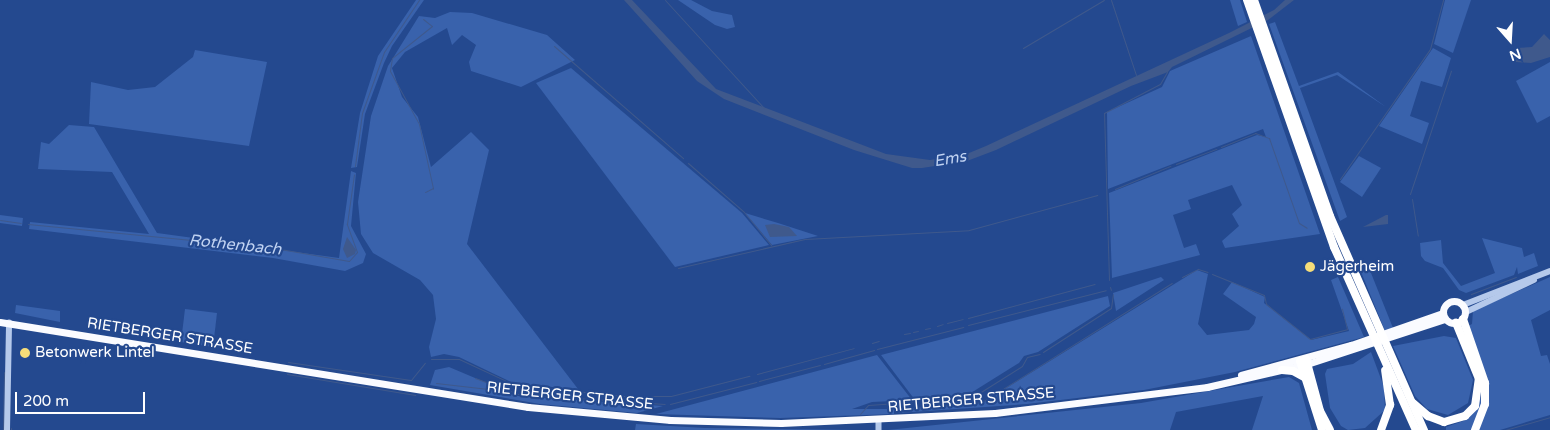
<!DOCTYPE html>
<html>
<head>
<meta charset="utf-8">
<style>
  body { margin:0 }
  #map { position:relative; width:1550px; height:430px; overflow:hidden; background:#24498f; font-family:"Varela Round",sans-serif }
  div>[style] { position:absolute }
  .green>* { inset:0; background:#3962ac }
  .water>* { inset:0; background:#3f598c }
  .stream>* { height:1px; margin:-0.5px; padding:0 0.5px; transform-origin:0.5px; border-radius:0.5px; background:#3f598c }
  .minor>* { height:5.5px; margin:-2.75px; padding:0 2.75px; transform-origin:2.75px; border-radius:2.75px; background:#b5c9eb }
  .major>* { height:7px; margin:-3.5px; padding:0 3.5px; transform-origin:3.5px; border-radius:3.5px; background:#fafbff }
  .major>.ring { margin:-3.5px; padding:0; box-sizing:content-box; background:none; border:7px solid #fafbff; border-radius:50% }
  .highway>* { height:8px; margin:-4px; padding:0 4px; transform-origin:4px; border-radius:4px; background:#fff }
  .dots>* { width:14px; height:14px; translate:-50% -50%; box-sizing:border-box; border:2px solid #24498f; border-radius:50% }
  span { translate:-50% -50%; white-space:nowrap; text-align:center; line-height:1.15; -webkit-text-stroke:4.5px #24498f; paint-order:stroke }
  .poi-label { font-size:15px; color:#fff }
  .left { translate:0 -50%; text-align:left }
  .street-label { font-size:15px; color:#fff }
  .water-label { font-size:16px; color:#c1d3f2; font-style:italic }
  .north { position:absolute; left:1485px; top:15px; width:50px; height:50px; -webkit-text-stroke:4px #24498f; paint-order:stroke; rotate:161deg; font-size:14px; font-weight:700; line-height:20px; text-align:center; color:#fff }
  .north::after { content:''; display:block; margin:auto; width:18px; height:22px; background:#fff; clip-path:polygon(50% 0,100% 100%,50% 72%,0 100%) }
  .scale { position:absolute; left:15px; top:392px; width:130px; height:22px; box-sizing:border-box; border:2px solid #fff; border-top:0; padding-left:6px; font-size:15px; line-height:18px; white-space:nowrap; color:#fff; -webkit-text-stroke:4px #24498f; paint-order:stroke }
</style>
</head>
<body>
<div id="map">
  <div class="green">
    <i style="clip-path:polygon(416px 0,424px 0,392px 46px,384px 63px,365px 114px,357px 167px,351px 168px,360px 113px,378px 56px)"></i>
    <i style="clip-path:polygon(678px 0,691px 0,712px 11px,732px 15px,735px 27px,727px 29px,715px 25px)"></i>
    <i style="clip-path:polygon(1230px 0,1240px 0,1247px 22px,1238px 26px)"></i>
    <i style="clip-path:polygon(1445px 0,1471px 0,1453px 53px,1434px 44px)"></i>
    <i style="clip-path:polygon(450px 12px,472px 13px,547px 35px,575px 60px,521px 87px,471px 71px,469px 62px,476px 45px,462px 35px,452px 45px,447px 28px,405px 52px,392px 68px,402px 97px,418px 117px,431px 167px,471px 132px,489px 150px,467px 244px,578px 389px,515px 384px,459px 357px,444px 354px,431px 357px,429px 347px,436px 319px,433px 295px,420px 280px,373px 253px,361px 234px,358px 202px,371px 116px,388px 66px,419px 16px,435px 18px)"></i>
    <i style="clip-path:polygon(1275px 22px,1299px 86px,1338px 72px,1386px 107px,1337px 75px,1300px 88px,1347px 217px,1340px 221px,1269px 24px)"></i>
    <i style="clip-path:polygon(1251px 36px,1320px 234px,1225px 248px,1222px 241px,1239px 226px,1232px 214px,1242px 205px,1232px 185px,1188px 200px,1191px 209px,1173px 215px,1184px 248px,1196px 244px,1200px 255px,1112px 278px,1109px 193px,1257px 135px,1266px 137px,1263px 129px,1108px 189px,1107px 112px,1162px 87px,1170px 71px)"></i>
    <i style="clip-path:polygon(1433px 48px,1451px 58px,1442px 87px,1421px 81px,1410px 116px,1429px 123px,1422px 144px,1379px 126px)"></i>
    <i style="clip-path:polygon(195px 50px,267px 62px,249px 146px,89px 124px,91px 82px,128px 90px,155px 87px,193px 57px)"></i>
    <i style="clip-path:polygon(1550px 62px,1550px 116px,1537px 123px,1516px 81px)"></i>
    <i style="clip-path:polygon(571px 68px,742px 213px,769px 245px,675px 267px,536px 83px)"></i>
    <i style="clip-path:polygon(69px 125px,94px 127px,157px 233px,339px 258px,351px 171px,356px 173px,351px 226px,366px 254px,363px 263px,345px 271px,273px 258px,29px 229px,30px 222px,149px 234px,112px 172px,38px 169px,41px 142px,49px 144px)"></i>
    <i style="clip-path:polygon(1359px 156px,1381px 168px,1362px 197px,1340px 182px)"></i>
    <i style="clip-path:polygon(745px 213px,778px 223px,818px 236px,772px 245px)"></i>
    <i style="clip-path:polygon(0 215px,23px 218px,22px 226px,0 223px)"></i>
    <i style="clip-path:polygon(1482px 238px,1522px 248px,1524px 257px,1534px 253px,1538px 266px,1518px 274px,1517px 267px,1514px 275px,1466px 293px,1459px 290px,1443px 268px,1425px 261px,1421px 256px,1420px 243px,1441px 240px,1443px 263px,1461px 286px,1495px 273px)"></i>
    <i style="clip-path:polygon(1357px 262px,1367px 263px,1393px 328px,1385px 331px)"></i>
    <i style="clip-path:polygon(1197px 270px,1208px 274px,1198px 324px,1207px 335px,1249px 330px,1254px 324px,1256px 317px,1223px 294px,1232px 282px,1265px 297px,1264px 303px,1311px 340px,1349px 331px,1331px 280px,1338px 277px,1364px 337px,1235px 372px,1144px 390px,1027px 404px,898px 413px,898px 409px,982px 403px)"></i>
    <i style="clip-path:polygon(1161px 277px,1164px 280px,1116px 311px,1113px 293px)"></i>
    <i style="clip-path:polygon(1550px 277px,1550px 310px,1531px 320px,1541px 356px,1547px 355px,1550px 364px,1550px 415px,1500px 430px,1478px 430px,1488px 382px,1468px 326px,1472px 324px,1473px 311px)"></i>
    <i style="clip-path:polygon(1108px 296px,1110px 306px,1038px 352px,1024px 356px,1019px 363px,966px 396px,915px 400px,881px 355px)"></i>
    <i style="clip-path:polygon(16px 305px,60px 311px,60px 322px,15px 313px)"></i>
    <i style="clip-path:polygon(185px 309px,217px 313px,213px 347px,181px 342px)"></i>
    <i style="clip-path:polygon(1444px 336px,1456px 338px,1473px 380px,1468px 403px,1448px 415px,1427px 409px,1415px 396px,1393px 346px)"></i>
    <i style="clip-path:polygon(1371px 352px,1384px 387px,1385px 410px,1365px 428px,1348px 430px,1341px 426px,1330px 408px,1325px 374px,1327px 369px,1353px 364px)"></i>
    <i style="clip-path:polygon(877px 355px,912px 400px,872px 402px,852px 409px,894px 409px,894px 414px,780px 418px,656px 414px)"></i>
    <i style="clip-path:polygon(449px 367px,518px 396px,663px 406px,637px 413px,540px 404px,430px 385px,435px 370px)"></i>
    <i style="clip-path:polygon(1289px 377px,1299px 383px,1312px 430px,1252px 430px,1263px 396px,1176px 412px,1170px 430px,888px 430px,1141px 403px)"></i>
    <i style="clip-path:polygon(1482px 395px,1484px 395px,1473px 430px,1446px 430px,1446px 427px,1466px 420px,1474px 411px)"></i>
    <i style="clip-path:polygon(636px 424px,705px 428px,857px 430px,635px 430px)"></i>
  </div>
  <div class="water">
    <i style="clip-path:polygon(624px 0,632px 0,716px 89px,886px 154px,930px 160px,969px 153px,986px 146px,1229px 33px,1274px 10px,1285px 0,1294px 0,1268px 20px,1172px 67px,1168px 72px,1131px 86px,996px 150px,967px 161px,922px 168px,912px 168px,854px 150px,724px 99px,697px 81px)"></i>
    <i style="clip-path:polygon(1544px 34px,1550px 40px,1550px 57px,1531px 63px,1516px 62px,1512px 55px,1516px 48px,1532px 47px)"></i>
    <i style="clip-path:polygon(1388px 215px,1388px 224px,1363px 227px,1386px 215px)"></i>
    <i style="clip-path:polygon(774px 224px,789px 227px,797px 236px,770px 237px,765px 225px)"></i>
    <i style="clip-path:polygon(347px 237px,356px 250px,355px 254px,347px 258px,343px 249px)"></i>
  </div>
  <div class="stream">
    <i style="left:665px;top:0;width:147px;rotate:47.5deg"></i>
    <i style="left:1111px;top:0;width:79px;rotate:71.6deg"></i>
    <i style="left:423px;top:19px;width:11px;rotate:38deg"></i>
    <i style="left:432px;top:26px;width:51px;rotate:141.3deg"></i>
    <i style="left:392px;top:58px;width:13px;rotate:99deg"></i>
    <i style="left:390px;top:71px;width:60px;rotate:61.3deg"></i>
    <i style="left:419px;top:124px;width:66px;rotate:77.7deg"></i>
    <i style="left:433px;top:188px;width:9px;rotate:153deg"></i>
    <i style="left:554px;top:46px;width:171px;rotate:41deg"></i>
    <i style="left:1023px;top:48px;width:94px;rotate:-30.7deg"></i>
    <i style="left:1221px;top:147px;width:37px;rotate:-22deg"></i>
    <i style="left:1255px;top:133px;width:15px;rotate:20deg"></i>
    <i style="left:1269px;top:138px;width:90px;rotate:70.6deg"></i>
    <i style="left:1299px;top:223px;width:9px;rotate:32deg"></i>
    <i style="left:688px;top:163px;width:74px;rotate:41.2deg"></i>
    <i style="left:744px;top:212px;width:43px;rotate:50.7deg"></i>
    <i style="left:1176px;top:164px;width:43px;rotate:-20.6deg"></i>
    <i style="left:355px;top:166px;width:53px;rotate:-82.5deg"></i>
    <i style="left:362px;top:113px;width:65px;rotate:-70.2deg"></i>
    <i style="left:384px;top:52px;width:63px;rotate:-56.1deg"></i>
    <i style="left:1340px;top:179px;width:158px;rotate:-55.3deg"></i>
    <i style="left:1430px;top:49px;width:51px;rotate:-75.1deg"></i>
    <i style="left:1115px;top:189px;width:60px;rotate:-22.7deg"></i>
    <i style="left:1410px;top:194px;width:130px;rotate:-71.6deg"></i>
    <i style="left:1412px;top:199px;width:37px;rotate:81deg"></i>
    <i style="left:0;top:220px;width:21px;rotate:8deg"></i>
    <i style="left:28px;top:224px;width:247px;rotate:5.6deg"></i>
    <i style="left:274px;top:248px;width:76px;rotate:9.8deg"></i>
    <i style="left:349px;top:261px;width:12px;rotate:-48deg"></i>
    <i style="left:357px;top:252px;width:30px;rotate:-110deg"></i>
    <i style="left:347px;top:224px;width:50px;rotate:-82deg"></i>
    <i style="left:678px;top:268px;width:130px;rotate:-12.9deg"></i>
    <i style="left:805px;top:239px;width:164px;rotate:-3.1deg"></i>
    <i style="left:969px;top:230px;width:133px;rotate:-15.3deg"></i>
    <i style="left:1212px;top:274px;width:56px;rotate:22deg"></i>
    <i style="left:1264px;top:295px;width:9px;rotate:77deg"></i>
    <i style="left:1266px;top:304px;width:56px;rotate:38.5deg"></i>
    <i style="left:1310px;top:339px;width:38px;rotate:-15deg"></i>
    <i style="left:1347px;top:329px;width:21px;rotate:-104deg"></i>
    <i style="left:1182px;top:277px;width:18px;rotate:-27deg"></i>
    <i style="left:1198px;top:269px;width:10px;rotate:17deg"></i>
    <i style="left:1109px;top:280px;width:167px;rotate:-91.7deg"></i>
    <i style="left:1104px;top:113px;width:63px;rotate:-27.4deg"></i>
    <i style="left:1160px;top:84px;width:14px;rotate:-60deg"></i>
    <i style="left:1110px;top:287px;width:3px;rotate:72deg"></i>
    <i style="left:1471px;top:294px;width:48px;rotate:-20.7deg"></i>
    <i style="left:968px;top:318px;width:131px;rotate:-15deg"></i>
    <i style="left:947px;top:323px;width:16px;rotate:-14deg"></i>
    <i style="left:968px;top:325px;width:142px;rotate:-14.2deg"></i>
    <i style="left:937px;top:326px;width:6px;rotate:-18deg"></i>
    <i style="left:925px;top:329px;width:5px;rotate:-11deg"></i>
    <i style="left:913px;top:332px;width:5px;rotate:-11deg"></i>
    <i style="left:904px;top:334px;width:6px;rotate:-9deg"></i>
    <i style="left:872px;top:343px;width:7px;rotate:-16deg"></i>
    <i style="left:877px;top:349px;width:89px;rotate:-14.3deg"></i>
    <i style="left:1043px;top:352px;width:81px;rotate:-32.9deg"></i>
    <i style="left:1111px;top:308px;width:14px;rotate:-82deg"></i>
    <i style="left:431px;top:359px;width:28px"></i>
    <i style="left:459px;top:359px;width:62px;rotate:24.9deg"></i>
    <i style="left:515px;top:385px;width:110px;rotate:5.8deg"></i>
    <i style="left:624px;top:396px;width:47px"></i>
    <i style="left:671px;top:396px;width:81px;rotate:-14.4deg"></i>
    <i style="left:288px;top:362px;width:124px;rotate:8.3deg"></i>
    <i style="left:411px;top:380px;width:22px;rotate:-51deg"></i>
    <i style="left:824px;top:364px;width:52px;rotate:-15.6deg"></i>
    <i style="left:287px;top:374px;width:130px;rotate:9.3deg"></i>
    <i style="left:757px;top:374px;width:100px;rotate:-15deg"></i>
    <i style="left:475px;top:378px;width:46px;rotate:20.4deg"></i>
    <i style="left:518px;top:394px;width:147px;rotate:3.9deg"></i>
    <i style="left:759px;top:381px;width:63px;rotate:-14.7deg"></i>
    <i style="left:436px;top:383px;width:70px;rotate:6.5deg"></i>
    <i style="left:926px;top:400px;width:50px;rotate:-5.7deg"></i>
    <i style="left:976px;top:395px;width:54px;rotate:-32.2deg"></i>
    <i style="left:1022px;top:366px;width:10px;rotate:-61deg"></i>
    <i style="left:1027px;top:357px;width:13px;rotate:-13deg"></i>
    <i style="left:670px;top:404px;width:89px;rotate:-14.3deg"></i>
    <i style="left:903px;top:410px;width:79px;rotate:-5.8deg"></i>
    <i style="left:982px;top:402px;width:224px;rotate:-32.1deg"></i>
    <i style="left:860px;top:414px;width:12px;rotate:-48deg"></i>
    <i style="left:868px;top:405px;width:44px;rotate:-3.9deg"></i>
    <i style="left:3px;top:430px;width:58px;rotate:-89deg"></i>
    <i style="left:11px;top:430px;width:2px;rotate:-90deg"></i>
    <i style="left:1505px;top:430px;width:47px;rotate:-16.1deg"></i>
  </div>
  <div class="minor">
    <i style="left:1463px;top:305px;width:93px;rotate:-21.3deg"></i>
    <i style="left:1466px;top:312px;width:75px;rotate:-25.2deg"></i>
    <i style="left:879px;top:421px;width:9px;rotate:90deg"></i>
    <i style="left:7px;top:430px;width:107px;rotate:-88.9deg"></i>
  </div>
  <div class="major">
    <i class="ring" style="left:1443px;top:301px;width:15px;height:15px"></i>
    <i style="left:0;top:322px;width:535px;rotate:9.15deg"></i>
    <i style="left:528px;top:407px;width:143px;rotate:5.2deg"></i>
    <i style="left:670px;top:420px;width:111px;rotate:1.5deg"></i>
    <i style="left:781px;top:423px;width:214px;rotate:-2.7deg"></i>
    <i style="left:995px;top:413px;width:214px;rotate:-7deg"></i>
    <i style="left:1207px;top:387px;width:103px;rotate:-13deg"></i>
    <i style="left:1307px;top:364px;width:145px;rotate:-18.1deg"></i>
    <i style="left:1241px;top:375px;width:114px;rotate:-15.3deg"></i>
    <i style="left:1351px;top:345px;width:97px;rotate:-19.2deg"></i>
  </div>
  <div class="highway">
    <i style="left:1247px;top:0;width:262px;rotate:70.6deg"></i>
    <i style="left:1334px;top:247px;width:201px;rotate:65.9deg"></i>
    <i style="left:1254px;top:0;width:229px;rotate:70.6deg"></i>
    <i style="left:1330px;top:216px;width:234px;rotate:66.3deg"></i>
    <i style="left:1463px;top:319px;width:68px;rotate:71deg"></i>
    <i style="left:1485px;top:383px;width:21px;rotate:90deg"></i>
    <i style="left:1485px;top:404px;width:28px;rotate:111deg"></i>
    <i style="left:1306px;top:359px;width:54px;rotate:74.9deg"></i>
    <i style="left:1320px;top:411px;width:21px;rotate:62deg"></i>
    <i style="left:1300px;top:361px;width:72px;rotate:72.3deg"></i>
    <i style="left:1282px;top:370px;width:11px;rotate:5deg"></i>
    <i style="left:1293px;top:371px;width:13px;rotate:29deg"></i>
    <i style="left:1413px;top:403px;width:20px;rotate:41deg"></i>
    <i style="left:1428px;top:416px;width:17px;rotate:21deg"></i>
    <i style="left:1444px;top:422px;width:22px;rotate:-16deg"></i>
    <i style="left:1465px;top:416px;width:14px;rotate:-45deg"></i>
    <i style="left:1475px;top:406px;width:27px;rotate:-82deg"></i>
    <i style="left:1479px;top:379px;width:61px;rotate:-112.3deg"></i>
    <i style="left:1381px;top:430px;width:27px;rotate:-70deg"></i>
    <i style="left:1390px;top:405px;width:35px;rotate:-98deg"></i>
  </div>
  <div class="dots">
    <i style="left:1310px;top:267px;background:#f6dd79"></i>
    <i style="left:25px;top:353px;background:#f6dd79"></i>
  </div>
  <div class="poi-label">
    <span class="left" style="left:1320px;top:267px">Jägerheim</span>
    <span class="left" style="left:35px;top:353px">Betonwerk Lintel</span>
  </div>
  <div class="street-label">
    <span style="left:170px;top:336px;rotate:9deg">RIETBERGER STRASSE</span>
    <span style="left:570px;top:396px;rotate:6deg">RIETBERGER STRASSE</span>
    <span style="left:971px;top:400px;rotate:-5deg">RIETBERGER STRASSE</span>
  </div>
  <div class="water-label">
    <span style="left:950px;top:159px;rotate:-10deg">Ems</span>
    <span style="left:235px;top:245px;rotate:6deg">Rothenbach</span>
  </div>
  <div class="north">N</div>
  <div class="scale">200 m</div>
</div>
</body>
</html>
